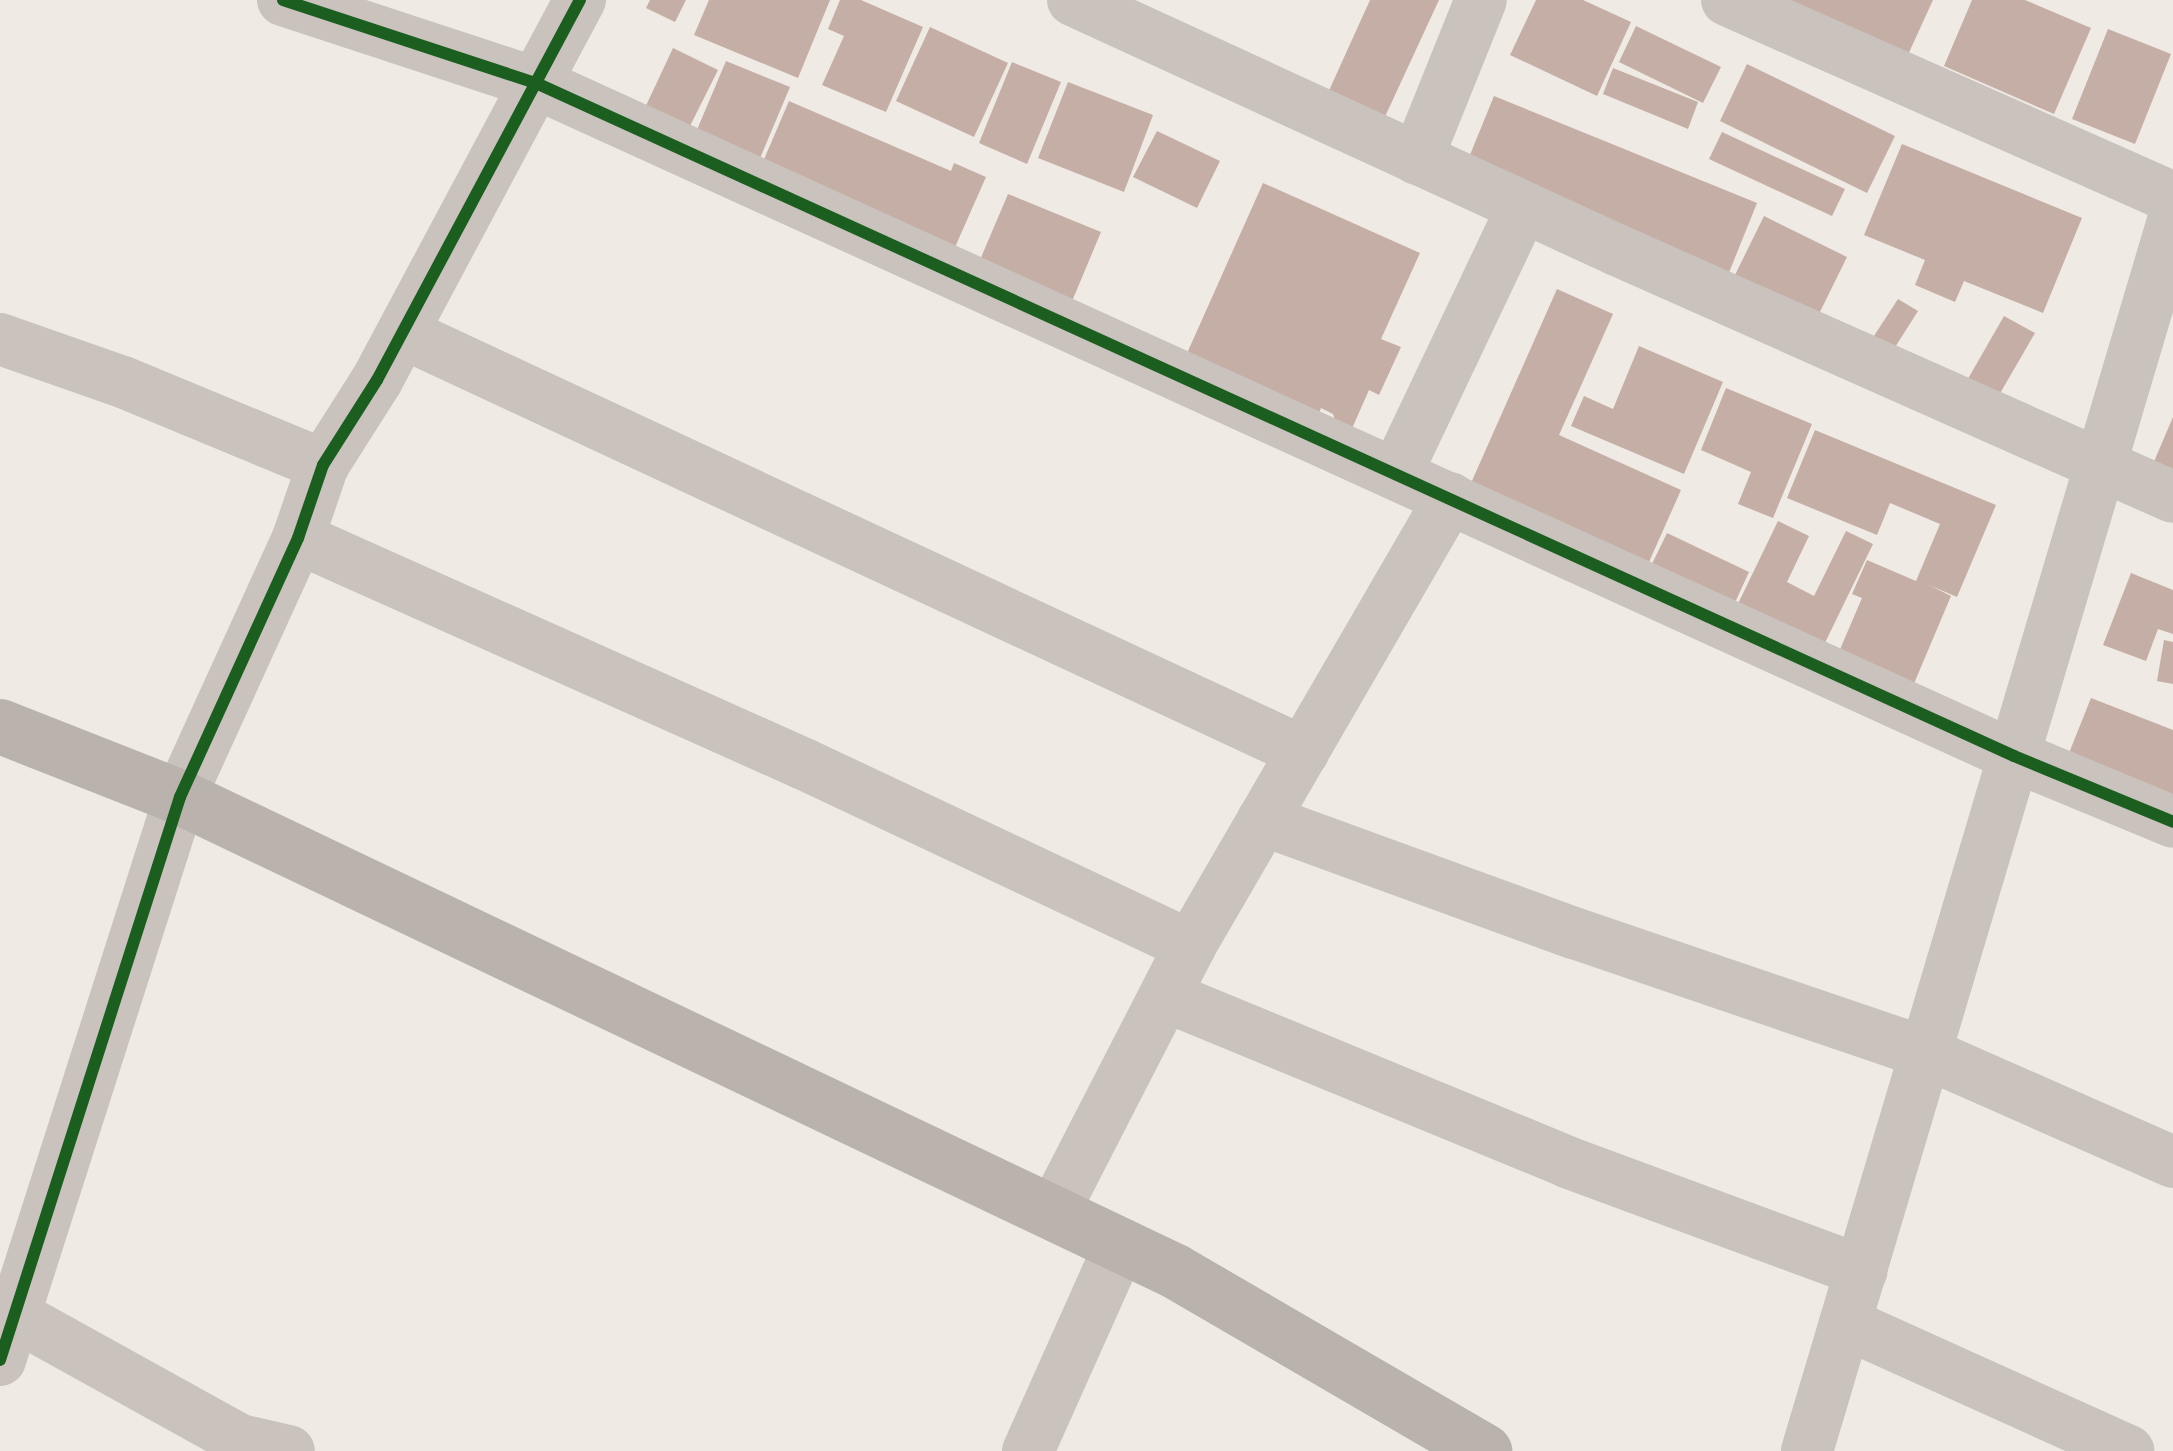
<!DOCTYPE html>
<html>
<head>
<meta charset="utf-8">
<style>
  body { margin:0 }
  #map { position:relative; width:2173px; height:1451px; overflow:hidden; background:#f0eae5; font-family:Jost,sans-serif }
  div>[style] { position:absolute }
  .building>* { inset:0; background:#c5aea5 }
  .street>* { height:52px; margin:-26px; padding:0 26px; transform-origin:26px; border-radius:26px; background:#c9c2bd }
  .secondary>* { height:55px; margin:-27.5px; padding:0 27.5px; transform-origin:27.5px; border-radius:27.5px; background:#bab2ad }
  .cycleway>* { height:12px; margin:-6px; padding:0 6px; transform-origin:6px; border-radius:6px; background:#1b5e20 }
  span { translate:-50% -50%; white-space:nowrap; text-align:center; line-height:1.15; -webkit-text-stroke:10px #fbf4ed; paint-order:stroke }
</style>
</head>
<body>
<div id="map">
  <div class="building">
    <i style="clip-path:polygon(650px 0,686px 0,675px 22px,646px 8px)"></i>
    <i style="clip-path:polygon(709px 0,830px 0,798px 78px,694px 35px)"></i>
    <i style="clip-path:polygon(840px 0,861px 0,923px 27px,886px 112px,822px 85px,844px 36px,828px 29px)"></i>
    <i style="clip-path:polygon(1370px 0,1439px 0,1383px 121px,1327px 95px)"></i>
    <i style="clip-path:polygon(1536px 0,1583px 0,1631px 22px,1597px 96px,1510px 55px)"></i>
    <i style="clip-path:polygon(1782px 0,1933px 0,1906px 59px)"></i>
    <i style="clip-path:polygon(1972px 0,2025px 0,2091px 28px,2054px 114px,1944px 66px)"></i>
    <i style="clip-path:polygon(1636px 26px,1721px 67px,1703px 103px,1619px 62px)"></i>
    <i style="clip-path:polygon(930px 27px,1008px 63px,974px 137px,896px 101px)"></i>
    <i style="clip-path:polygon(2108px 29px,2171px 54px,2135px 144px,2072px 119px)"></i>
    <i style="clip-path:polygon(673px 48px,718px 70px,687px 132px,643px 112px)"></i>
    <i style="clip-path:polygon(726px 61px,790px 87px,755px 170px,691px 144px)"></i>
    <i style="clip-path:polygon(1012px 62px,1061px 82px,1027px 164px,979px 143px)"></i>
    <i style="clip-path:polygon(1747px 64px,1895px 136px,1867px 193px,1720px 121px)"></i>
    <i style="clip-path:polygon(1613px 68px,1698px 102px,1688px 129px,1603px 94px)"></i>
    <i style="clip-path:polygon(1068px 82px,1153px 115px,1124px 192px,1038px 158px)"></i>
    <i style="clip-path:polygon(1494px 96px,1757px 203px,1726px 280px,1463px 172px)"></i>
    <i style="clip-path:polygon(789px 101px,951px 171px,954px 163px,986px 177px,952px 254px,759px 171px)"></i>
    <i style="clip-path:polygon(1157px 131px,1220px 161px,1197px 208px,1133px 177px)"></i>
    <i style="clip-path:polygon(1722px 132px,1845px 189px,1832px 216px,1709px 159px)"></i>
    <i style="clip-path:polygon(1902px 144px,2082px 218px,2043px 313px,1964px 281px,1955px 302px,1915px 285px,1925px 260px,1864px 235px)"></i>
    <i style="clip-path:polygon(1263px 183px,1420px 253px,1381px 339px,1401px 347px,1379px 395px,1369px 390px,1350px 433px,1338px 430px,1333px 414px,1321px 408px,1316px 420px,1184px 360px)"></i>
    <i style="clip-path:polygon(1008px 194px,1101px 232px,1070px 306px,977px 267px)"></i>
    <i style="clip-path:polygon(1764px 216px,1847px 257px,1815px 322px,1732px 281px)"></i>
    <i style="clip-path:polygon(1557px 289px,1613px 314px,1559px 435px,1681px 490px,1645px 571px,1467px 492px)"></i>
    <i style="clip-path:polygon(1898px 299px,1918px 311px,1892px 352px,1872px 339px)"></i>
    <i style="clip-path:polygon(2004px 316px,2035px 333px,1995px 402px,1965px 384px)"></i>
    <i style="clip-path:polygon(1639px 346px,1723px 382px,1684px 474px,1571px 426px,1584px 396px,1613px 409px)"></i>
    <i style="clip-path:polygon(1726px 388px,1812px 424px,1773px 518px,1738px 504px,1751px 472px,1701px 450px)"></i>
    <i style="clip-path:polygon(2173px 417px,2173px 497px,2144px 485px)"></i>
    <i style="clip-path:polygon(1815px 430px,1996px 505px,1957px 597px,1929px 585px,1951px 596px,1910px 693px,1835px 661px,1862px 598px,1852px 594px,1867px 560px,1916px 581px,1940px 524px,1890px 503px,1877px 535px,1787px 498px)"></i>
    <i style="clip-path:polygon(1778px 521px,1809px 536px,1787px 582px,1814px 596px,1846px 531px,1873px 544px,1820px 653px,1734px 612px)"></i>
    <i style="clip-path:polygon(1667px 533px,1749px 572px,1732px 609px,1649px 570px)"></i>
    <i style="clip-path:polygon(2131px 573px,2173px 590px,2173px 634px,2158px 629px,2146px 661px,2103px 645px)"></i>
    <i style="clip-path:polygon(2164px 640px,2173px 642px,2173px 684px,2157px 681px)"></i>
    <i style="clip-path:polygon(2091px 698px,2173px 730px,2173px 817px,2061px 773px)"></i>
  </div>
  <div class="street">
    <i style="left:283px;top:0;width:266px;rotate:18.2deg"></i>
    <i style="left:536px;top:83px;width:1624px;rotate:24.48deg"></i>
    <i style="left:2014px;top:756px;width:172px;rotate:22.5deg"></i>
    <i style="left:1073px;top:0;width:599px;rotate:24.68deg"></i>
    <i style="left:1617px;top:250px;width:608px;rotate:23.95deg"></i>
    <i style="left:1727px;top:0;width:488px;rotate:23.9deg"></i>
    <i style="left:1417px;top:159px;width:171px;rotate:-68.1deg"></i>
    <i style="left:403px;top:333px;width:993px;rotate:24.96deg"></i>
    <i style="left:0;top:339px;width:130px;rotate:19.3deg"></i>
    <i style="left:123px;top:382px;width:217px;rotate:22.5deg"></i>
    <i style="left:1396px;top:474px;width:296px;rotate:-64.6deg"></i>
    <i style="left:298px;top:538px;width:554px;rotate:24.07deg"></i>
    <i style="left:804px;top:764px;width:427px;rotate:25.2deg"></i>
    <i style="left:1263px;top:820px;width:331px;rotate:20deg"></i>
    <i style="left:1574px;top:933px;width:372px;rotate:18.8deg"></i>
    <i style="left:1926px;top:1053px;width:270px;rotate:23.8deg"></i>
    <i style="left:1165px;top:996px;width:435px;rotate:22.4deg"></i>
    <i style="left:1567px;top:1162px;width:314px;rotate:20.3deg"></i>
    <i style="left:1053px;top:1213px;width:300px;rotate:-62.8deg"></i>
    <i style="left:1190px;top:946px;width:518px;rotate:-59.87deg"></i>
    <i style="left:0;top:1314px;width:16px;rotate:7deg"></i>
    <i style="left:16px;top:1316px;width:256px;rotate:29deg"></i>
    <i style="left:240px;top:1440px;width:50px;rotate:12.7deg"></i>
    <i style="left:1845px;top:1323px;width:311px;rotate:24.3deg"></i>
    <i style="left:0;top:1360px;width:591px;rotate:-72.27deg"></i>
    <i style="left:180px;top:797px;width:285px;rotate:-65.5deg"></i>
    <i style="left:298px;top:538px;width:77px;rotate:-71.1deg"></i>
    <i style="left:323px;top:465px;width:101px;rotate:-57.6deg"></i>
    <i style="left:377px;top:380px;width:431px;rotate:-61.9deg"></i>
    <i style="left:1028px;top:1451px;width:226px;rotate:-65.9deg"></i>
    <i style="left:1807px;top:1451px;width:1283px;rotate:-73.43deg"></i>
  </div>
  <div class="secondary">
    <i style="left:0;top:726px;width:193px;rotate:21.5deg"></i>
    <i style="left:180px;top:797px;width:1102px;rotate:25.47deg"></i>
    <i style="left:1175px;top:1271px;width:358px;rotate:30.2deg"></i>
  </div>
  <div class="cycleway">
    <i style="left:283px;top:0;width:266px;rotate:18.2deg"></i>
    <i style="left:536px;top:83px;width:1624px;rotate:24.48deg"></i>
    <i style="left:2014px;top:756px;width:172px;rotate:22.5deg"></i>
    <i style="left:0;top:1360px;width:591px;rotate:-72.27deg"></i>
    <i style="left:180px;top:797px;width:285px;rotate:-65.5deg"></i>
    <i style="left:298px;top:538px;width:77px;rotate:-71.1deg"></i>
    <i style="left:323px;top:465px;width:101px;rotate:-57.6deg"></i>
    <i style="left:377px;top:380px;width:431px;rotate:-61.9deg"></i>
  </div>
</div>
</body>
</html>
